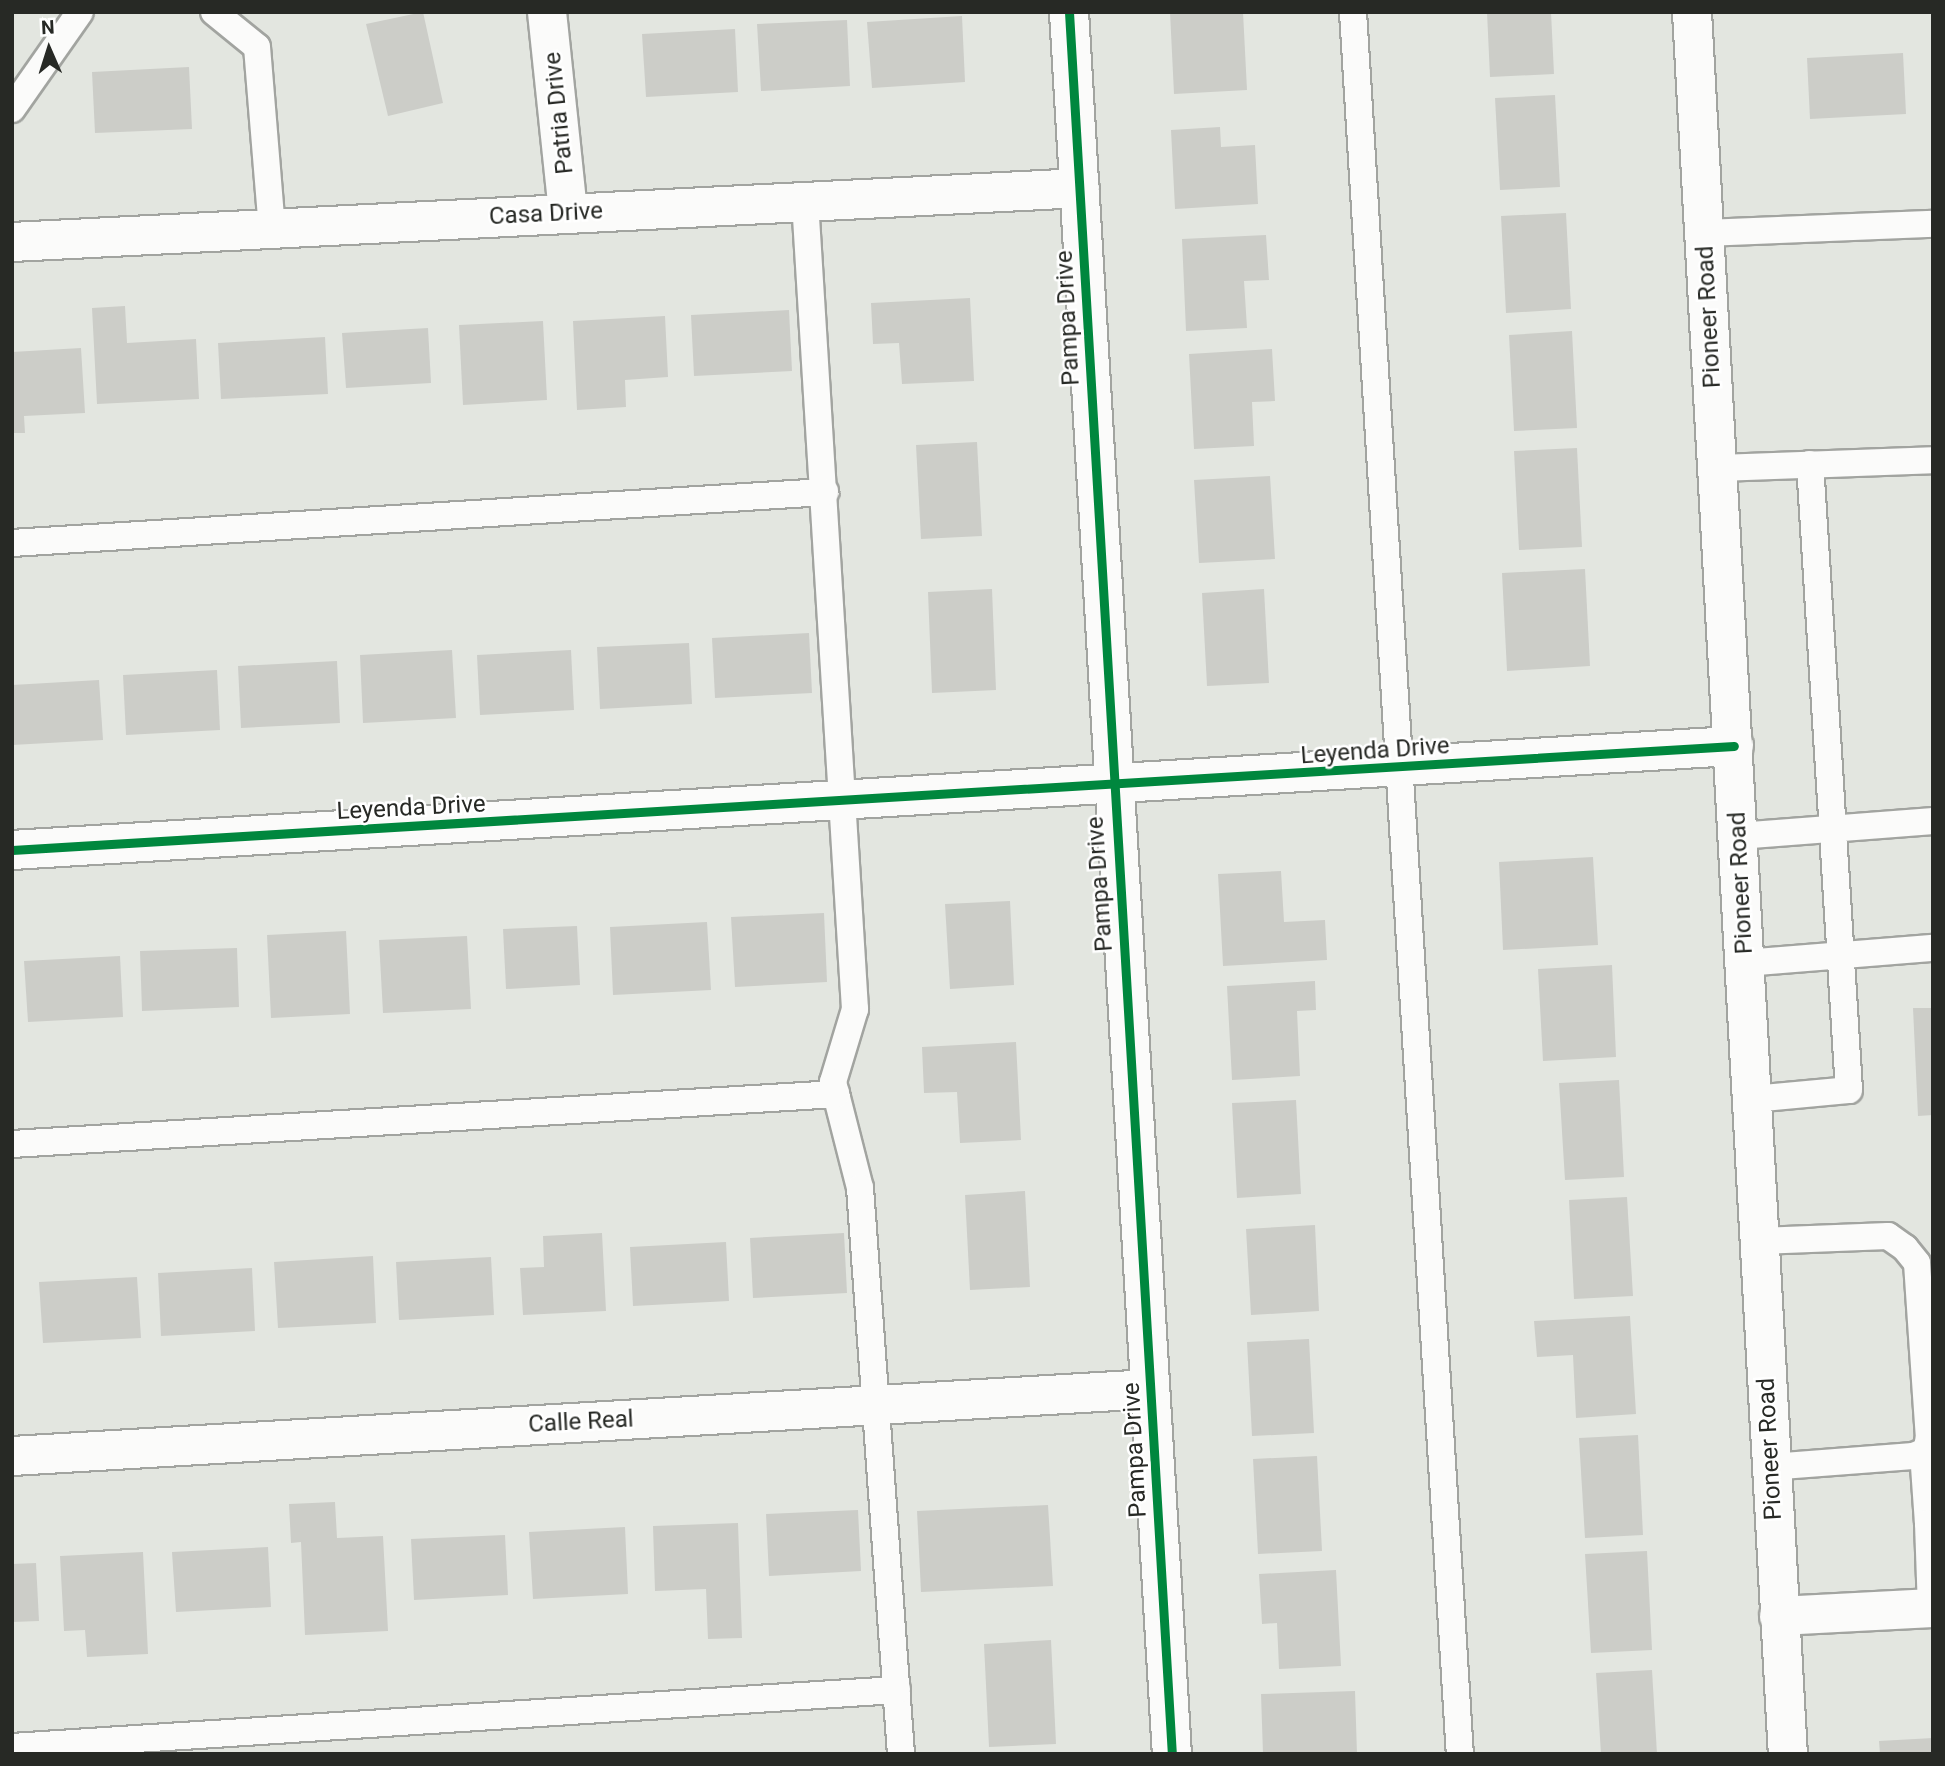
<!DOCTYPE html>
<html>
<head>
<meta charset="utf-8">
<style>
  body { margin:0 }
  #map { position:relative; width:1945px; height:1766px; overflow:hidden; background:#e3e6e0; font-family:Roboto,sans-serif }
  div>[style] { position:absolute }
  .building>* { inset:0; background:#cccdc8 }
  .roads { filter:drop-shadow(2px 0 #a2a4a0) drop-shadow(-2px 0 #a2a4a0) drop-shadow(0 2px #a2a4a0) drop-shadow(0 -2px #a2a4a0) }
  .lane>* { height:26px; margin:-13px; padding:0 13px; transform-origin:13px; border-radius:13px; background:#fbfbfa }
  .street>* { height:38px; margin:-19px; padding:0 19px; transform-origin:19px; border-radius:19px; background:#fbfbfa }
  .secondary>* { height:38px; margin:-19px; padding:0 19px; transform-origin:19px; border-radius:19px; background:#fbfbfa }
  .cycleway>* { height:9px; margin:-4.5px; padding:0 4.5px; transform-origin:4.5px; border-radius:4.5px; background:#00873e }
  span { translate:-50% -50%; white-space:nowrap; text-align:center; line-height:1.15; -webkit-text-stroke:5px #fff; paint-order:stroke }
  .street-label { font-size:24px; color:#272925 }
  .frame { position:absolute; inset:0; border:14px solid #272925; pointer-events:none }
  .north { position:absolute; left:14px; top:14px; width:70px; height:70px; -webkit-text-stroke:5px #fff; paint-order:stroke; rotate:357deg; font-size:19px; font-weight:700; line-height:28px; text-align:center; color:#272925 }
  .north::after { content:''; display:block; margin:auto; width:24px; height:32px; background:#272925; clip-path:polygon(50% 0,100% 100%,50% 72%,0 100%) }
</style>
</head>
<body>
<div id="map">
  <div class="building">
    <i style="clip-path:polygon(423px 12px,443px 103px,388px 116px,366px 24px)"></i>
    <i style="clip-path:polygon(1170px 12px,1243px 12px,1247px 90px,1174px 94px)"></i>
    <i style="clip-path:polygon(1487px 12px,1551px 12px,1554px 74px,1490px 77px)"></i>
    <i style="clip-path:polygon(962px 16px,965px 82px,872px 88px,867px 22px)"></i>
    <i style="clip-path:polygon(847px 20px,850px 86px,761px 91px,757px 24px)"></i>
    <i style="clip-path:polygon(735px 29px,738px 92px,646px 97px,642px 34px)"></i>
    <i style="clip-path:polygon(1903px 53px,1906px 114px,1810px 119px,1807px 58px)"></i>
    <i style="clip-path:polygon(189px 67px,192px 129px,95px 133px,92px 72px)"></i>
    <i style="clip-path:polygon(1555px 95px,1560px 187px,1500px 190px,1495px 98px)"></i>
    <i style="clip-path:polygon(1220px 127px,1221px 147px,1255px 145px,1258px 204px,1175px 209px,1171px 130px)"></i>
    <i style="clip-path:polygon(1566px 213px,1571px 309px,1506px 313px,1501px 216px)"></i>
    <i style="clip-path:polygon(1266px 235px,1269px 280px,1244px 281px,1247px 328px,1186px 331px,1182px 239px)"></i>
    <i style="clip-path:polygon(970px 298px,974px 381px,902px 384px,899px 343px,873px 344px,871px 303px)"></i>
    <i style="clip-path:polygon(125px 306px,127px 343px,196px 339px,199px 399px,97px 404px,92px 308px)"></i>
    <i style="clip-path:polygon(789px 310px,792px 371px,694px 376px,691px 315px)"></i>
    <i style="clip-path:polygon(665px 316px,668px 377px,625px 380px,626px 407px,577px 410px,573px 321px)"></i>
    <i style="clip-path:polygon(543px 321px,547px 400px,463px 405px,459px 325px)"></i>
    <i style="clip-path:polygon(428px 328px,431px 383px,346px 388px,342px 333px)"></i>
    <i style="clip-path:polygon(1572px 331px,1577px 428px,1514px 431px,1509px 335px)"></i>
    <i style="clip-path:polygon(325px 337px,328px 394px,221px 399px,218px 343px)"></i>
    <i style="clip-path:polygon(81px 348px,85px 413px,24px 416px,25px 433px,12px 433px,12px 352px)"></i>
    <i style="clip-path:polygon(1272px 349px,1275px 401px,1252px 402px,1254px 446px,1194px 449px,1189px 354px)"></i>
    <i style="clip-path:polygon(977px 442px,982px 536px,921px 539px,916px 445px)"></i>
    <i style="clip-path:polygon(1577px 448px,1582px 547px,1519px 550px,1514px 451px)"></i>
    <i style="clip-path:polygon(1270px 476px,1275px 559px,1199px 563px,1194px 480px)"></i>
    <i style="clip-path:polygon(1585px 569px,1590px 666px,1507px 671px,1502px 573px)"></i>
    <i style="clip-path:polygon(992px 589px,996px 690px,932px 693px,928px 592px)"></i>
    <i style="clip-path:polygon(1264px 589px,1269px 683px,1207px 686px,1202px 593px)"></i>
    <i style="clip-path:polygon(809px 633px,812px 693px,715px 698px,712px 638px)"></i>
    <i style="clip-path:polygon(689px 643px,692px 704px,600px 709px,597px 647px)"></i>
    <i style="clip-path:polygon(452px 650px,456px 718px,363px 723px,360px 655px)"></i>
    <i style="clip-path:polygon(571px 650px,574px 710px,480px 715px,477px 655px)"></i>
    <i style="clip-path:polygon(337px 661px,340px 723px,241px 728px,238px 666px)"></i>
    <i style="clip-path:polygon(217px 670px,220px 730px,126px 735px,123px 675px)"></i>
    <i style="clip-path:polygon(99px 680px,103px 740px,12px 745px,12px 685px)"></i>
    <i style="clip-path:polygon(1593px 857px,1598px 945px,1503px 950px,1499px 862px)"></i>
    <i style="clip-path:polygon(1281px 871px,1284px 922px,1325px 920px,1327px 960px,1223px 966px,1218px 874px)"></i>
    <i style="clip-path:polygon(1010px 901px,1014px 985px,950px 989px,945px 904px)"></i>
    <i style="clip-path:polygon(824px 913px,827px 982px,735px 987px,731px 917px)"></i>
    <i style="clip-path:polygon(707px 922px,711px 990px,613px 995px,610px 927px)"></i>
    <i style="clip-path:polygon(577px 926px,580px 985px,506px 989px,503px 929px)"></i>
    <i style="clip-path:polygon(346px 931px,350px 1014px,271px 1018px,267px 935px)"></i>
    <i style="clip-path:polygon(467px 936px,471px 1009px,383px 1013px,379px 940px)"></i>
    <i style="clip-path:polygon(237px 948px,239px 1007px,142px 1011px,140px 951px)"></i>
    <i style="clip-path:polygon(120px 956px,123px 1017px,28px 1022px,24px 961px)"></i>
    <i style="clip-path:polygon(1612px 965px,1616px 1057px,1543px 1061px,1538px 969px)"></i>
    <i style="clip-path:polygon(1315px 981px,1316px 1010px,1297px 1011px,1300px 1076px,1232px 1080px,1227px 986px)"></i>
    <i style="clip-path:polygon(1913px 1008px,1933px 1008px,1933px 1115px,1918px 1116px)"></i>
    <i style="clip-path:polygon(1016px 1042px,1021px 1140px,960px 1143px,957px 1092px,924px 1093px,922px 1047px)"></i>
    <i style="clip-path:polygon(1619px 1080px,1624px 1177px,1565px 1180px,1559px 1083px)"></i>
    <i style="clip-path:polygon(1296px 1100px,1301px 1194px,1237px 1198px,1232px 1103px)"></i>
    <i style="clip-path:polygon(1025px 1191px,1030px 1287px,970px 1290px,965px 1195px)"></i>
    <i style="clip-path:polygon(1627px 1197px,1633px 1296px,1574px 1299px,1569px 1200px)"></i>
    <i style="clip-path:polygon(1315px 1225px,1319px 1311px,1251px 1315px,1246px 1229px)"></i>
    <i style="clip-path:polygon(602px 1233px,606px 1311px,523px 1315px,520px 1268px,544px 1267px,543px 1236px)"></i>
    <i style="clip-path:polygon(844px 1233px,847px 1293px,753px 1298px,750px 1238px)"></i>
    <i style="clip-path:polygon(726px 1242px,729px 1301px,633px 1306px,630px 1247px)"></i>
    <i style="clip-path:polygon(373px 1256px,376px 1323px,278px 1328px,274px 1262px)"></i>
    <i style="clip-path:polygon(491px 1257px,494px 1315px,399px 1320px,396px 1262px)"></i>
    <i style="clip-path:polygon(252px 1268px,255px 1331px,161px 1336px,158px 1273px)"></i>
    <i style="clip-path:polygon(137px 1277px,141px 1338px,43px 1343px,39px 1282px)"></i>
    <i style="clip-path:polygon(1630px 1316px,1636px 1414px,1576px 1418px,1573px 1355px,1537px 1357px,1534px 1321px)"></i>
    <i style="clip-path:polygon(1309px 1339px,1314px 1433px,1252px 1436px,1247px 1342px)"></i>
    <i style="clip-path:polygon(1638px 1435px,1643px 1535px,1585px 1538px,1579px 1438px)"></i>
    <i style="clip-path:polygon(1317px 1456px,1322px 1551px,1258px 1554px,1253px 1459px)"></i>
    <i style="clip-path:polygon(335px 1502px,337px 1538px,383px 1536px,388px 1631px,305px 1635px,301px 1542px,291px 1543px,289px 1504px)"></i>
    <i style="clip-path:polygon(1048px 1505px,1053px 1586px,921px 1592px,917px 1511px)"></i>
    <i style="clip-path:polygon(858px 1510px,861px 1571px,769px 1576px,766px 1514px)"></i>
    <i style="clip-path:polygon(738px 1523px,742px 1638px,708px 1639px,706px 1589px,655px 1591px,653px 1526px)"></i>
    <i style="clip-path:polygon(625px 1527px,628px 1594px,533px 1599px,529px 1532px)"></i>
    <i style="clip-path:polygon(505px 1535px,508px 1595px,414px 1600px,411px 1539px)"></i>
    <i style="clip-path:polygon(268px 1547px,271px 1607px,176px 1612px,172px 1552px)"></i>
    <i style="clip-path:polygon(1647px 1551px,1652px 1650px,1591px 1653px,1585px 1554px)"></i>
    <i style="clip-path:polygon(143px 1552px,148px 1654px,87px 1657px,85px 1630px,64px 1631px,60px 1556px)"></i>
    <i style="clip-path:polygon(36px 1563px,39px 1621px,12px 1622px,12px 1564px)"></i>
    <i style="clip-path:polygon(1336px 1570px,1341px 1666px,1279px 1669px,1277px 1623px,1262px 1624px,1259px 1574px)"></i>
    <i style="clip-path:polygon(1051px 1640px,1056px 1744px,989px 1747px,984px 1644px)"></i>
    <i style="clip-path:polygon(1652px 1670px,1657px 1754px,1601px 1754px,1596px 1673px)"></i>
    <i style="clip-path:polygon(1355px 1691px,1357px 1754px,1263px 1754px,1261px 1694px)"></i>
    <i style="clip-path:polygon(1933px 1738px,1933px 1754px,1880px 1754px,1879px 1741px)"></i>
  </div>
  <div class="roads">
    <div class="lane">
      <i style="left:214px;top:12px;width:55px;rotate:39.1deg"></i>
      <i style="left:257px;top:47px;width:183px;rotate:85.3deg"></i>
      <i style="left:1353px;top:12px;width:1745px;rotate:86.49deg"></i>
      <i style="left:12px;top:109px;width:118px;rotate:-55deg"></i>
      <i style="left:805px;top:201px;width:810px;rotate:86.46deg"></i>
      <i style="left:855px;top:1009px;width:76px;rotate:106.8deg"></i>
      <i style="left:833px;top:1082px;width:109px;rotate:75.7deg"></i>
      <i style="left:860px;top:1188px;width:567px;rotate:85.86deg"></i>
      <i style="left:1705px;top:233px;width:228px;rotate:-2.3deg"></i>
      <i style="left:1718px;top:468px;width:215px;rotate:-2.1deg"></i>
      <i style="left:12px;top:543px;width:815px;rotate:-3.59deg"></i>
      <i style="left:1738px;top:836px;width:196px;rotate:-4.4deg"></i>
      <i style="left:1745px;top:963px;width:189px;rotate:-4.6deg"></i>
      <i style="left:1752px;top:1099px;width:97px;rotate:-5.3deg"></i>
      <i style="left:1849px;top:1090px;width:627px;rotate:-93.56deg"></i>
      <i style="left:12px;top:1144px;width:826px;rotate:-3.47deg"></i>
      <i style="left:1759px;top:1241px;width:129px;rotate:-2.2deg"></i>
      <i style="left:1888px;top:1236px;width:21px;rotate:35deg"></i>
      <i style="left:1905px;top:1248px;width:19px;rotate:51deg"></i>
      <i style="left:1917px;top:1263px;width:174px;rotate:86.1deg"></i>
      <i style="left:1929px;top:1437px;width:14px;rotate:102deg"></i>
      <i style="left:1926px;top:1451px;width:14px;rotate:159deg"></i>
      <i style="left:1913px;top:1456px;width:142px;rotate:175.6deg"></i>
      <i style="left:1923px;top:1452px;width:71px;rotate:86deg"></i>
      <i style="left:1928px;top:1523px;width:5px"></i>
      <i style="left:1928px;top:1523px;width:85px;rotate:88deg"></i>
      <i style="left:12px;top:1747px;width:887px;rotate:-3.69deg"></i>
    </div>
    <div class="street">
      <i style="left:547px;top:12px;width:202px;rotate:84deg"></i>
      <i style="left:1069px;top:12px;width:1745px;rotate:86.62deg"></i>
      <i style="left:12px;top:242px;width:1069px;rotate:-2.89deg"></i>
      <i style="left:12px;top:850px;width:1725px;rotate:-3.46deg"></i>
      <i style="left:12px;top:1456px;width:1140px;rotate:-3.37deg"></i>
      <i style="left:1779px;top:1616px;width:154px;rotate:-3deg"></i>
    </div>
    <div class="secondary">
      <i style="left:1692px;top:12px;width:1745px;rotate:86.85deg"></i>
    </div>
  </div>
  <div class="cycleway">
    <i style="left:1069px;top:12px;width:1745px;rotate:86.62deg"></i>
    <i style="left:12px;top:850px;width:1725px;rotate:-3.46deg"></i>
  </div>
  <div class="street-label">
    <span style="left:559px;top:113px;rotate:-96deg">Patria Drive</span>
    <span style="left:546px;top:214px;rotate:-3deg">Casa Drive</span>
    <span style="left:1709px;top:317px;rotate:-93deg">Pioneer Road</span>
    <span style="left:1068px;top:318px;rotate:-93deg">Pampa Drive</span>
    <span style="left:1375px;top:751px;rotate:-4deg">Leyenda Drive</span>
    <span style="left:411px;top:808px;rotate:-3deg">Leyenda Drive</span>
    <span style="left:1741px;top:883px;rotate:-93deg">Pioneer Road</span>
    <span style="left:1100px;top:884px;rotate:-94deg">Pampa Drive</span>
    <span style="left:581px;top:1422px;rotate:-3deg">Calle Real</span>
    <span style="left:1770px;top:1449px;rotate:-93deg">Pioneer Road</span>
    <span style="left:1135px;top:1450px;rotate:-93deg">Pampa Drive</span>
  </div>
  <div class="frame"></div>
  <div class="north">N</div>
</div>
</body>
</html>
